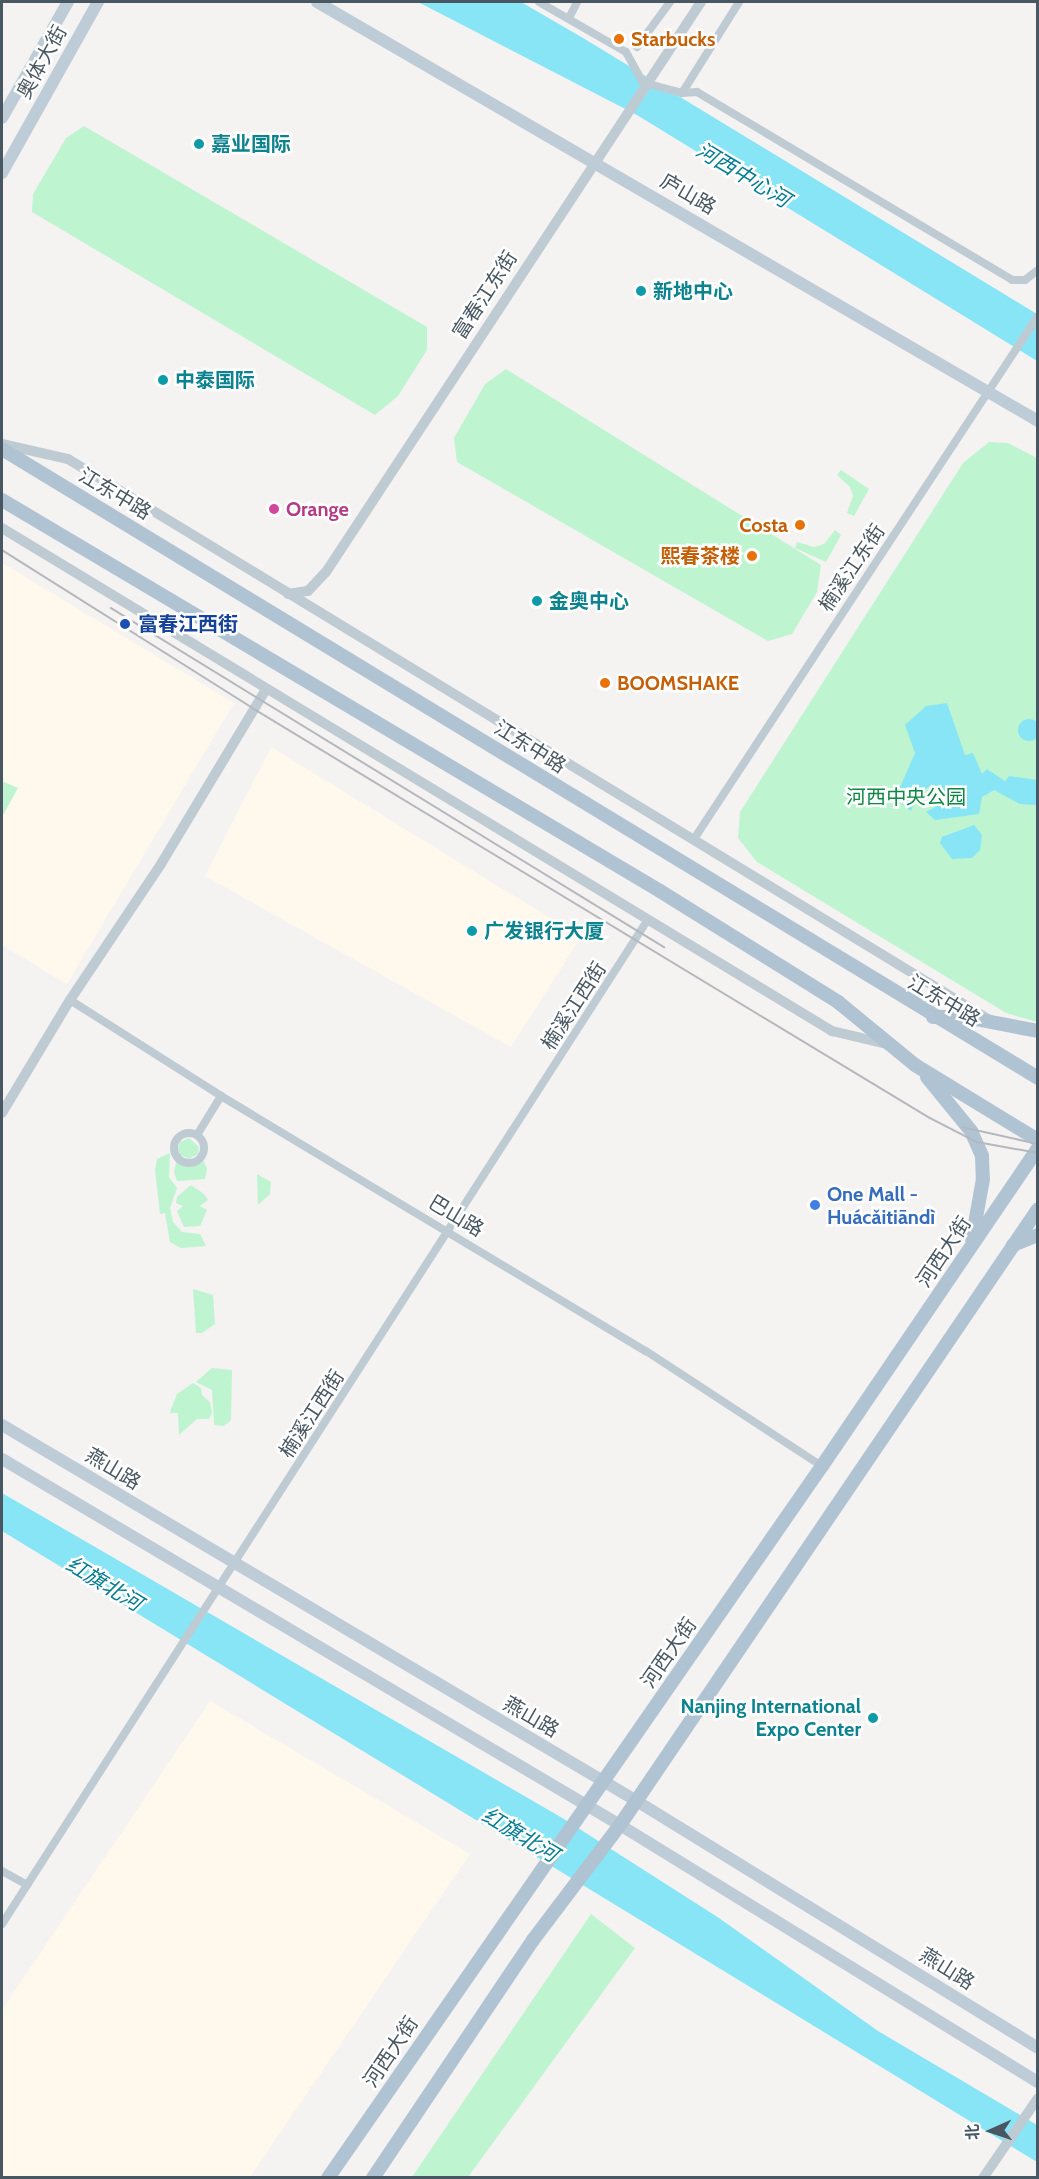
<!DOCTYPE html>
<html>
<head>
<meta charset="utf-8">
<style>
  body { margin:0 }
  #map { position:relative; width:1039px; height:2179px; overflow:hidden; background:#f5f2f2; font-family:Cabin,"Noto Sans SC",sans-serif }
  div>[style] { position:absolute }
  .commercial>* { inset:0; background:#fef8ed }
  .green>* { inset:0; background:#bef5d0 }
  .water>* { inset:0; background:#87e5f6 }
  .round { border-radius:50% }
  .minor>* { height:8px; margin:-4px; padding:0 4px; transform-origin:4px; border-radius:4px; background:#bfcbd3 }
  .minor>.ring { margin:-4px; padding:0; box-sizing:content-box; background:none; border:8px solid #bfcbd3; border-radius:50% }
  .tertiary>* { height:10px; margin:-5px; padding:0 5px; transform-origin:5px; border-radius:5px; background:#bfcbd3 }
  .secondary>* { height:12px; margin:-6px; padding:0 6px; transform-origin:6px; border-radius:6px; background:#beccd7 }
  .primary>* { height:14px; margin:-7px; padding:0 7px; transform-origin:7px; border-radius:7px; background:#b0c3d3 }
  .tram>* { height:1.5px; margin:-0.75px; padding:0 0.75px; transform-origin:0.75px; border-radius:0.75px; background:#b4b8bd }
  .dots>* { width:16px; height:16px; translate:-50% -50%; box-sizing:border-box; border:3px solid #fff; border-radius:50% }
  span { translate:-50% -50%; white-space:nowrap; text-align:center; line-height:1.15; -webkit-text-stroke:5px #fff; paint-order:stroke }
  .food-label { font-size:20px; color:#c56008; font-weight:700 }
  .left { translate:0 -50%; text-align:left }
  .right { translate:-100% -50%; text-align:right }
  .street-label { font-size:20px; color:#485762 }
  .culture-label { font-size:20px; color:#0d838f; font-weight:700 }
  .hotel-label { font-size:20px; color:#b23c85; font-weight:700 }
  .transit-label { font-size:20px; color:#164399; font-weight:700 }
  .park-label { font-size:20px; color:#0d8844 }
  .shop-label { font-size:20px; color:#366cbe; font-weight:700 }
  .water-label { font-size:21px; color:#047c92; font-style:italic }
  .frame { position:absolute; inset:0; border:3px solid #485762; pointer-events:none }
  .north { position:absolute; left:961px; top:2101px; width:60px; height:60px; -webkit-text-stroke:4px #fff; paint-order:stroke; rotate:267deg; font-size:16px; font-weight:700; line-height:24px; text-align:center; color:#485762 }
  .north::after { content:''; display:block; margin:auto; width:21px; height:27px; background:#485762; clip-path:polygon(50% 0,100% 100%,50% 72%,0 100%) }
</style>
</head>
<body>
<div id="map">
  <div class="commercial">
    <i style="clip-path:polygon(2px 563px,234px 703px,67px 984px,2px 945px)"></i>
    <i style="clip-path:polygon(271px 747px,581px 937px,511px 1047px,205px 876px)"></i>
    <i style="clip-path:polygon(210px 1701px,470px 1854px,250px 2177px,2px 2177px,2px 2010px)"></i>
  </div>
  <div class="green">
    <i style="clip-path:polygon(84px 126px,427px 327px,427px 350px,398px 396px,375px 415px,32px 212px,33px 194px,66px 138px)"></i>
    <i style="clip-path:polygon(506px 369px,821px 565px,817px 592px,792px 634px,768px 641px,457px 462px,454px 438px,485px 384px)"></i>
    <i style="clip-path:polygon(989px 442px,1008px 443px,1037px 458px,1037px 1022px,1006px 1013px,757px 862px,738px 838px,740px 812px,963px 463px)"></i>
    <i style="clip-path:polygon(841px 470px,869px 489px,854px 516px,847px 513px,853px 496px,850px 487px,837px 475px)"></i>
    <i style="clip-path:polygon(835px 530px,841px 535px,826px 562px,795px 548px,797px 542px,814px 547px,824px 544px)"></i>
    <i style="clip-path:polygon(4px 782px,18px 788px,2px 817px,2px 783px)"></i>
    <i style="clip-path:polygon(189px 1138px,199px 1147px,198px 1154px,189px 1159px,180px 1155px,178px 1149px,180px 1142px)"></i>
    <i style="clip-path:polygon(170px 1153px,169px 1177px,177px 1188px,170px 1208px,173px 1222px,182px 1232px,200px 1234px,206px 1246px,181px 1248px,170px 1242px,165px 1213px,160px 1214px,155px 1170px,157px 1159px)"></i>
    <i style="clip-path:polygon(203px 1159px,207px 1169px,205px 1179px,177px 1181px,174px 1172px,176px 1162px,193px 1167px)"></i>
    <i style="clip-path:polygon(257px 1174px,271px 1182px,270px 1194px,258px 1205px)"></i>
    <i style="clip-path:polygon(191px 1185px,204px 1194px,208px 1200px,200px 1206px,207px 1210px,200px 1226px,184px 1227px,177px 1211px,183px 1206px,176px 1203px,177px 1197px)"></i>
    <i style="clip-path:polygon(193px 1289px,213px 1295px,215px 1324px,202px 1333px,196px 1333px)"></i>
    <i style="clip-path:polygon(212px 1368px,232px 1370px,231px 1420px,224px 1426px,214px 1425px,212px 1390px,196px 1382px)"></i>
    <i style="clip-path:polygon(193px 1383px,201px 1388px,202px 1395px,210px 1402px,212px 1413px,209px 1419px,197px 1419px,179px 1435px,178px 1413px,170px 1413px,171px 1409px,177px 1394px)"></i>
    <i style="clip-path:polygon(591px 1914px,635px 1948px,468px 2177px,412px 2177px)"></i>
  </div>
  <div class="water">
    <i style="clip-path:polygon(418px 2px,521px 2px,583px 38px,1037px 314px,1037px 361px,637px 115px)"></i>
    <i style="clip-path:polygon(947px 703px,965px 755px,973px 753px,982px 774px,987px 769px,1005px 781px,1009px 776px,1037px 780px,1037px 805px,1020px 804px,994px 790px,982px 797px,979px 814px,935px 820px,926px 812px,935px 807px,940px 795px,937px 788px,930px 786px,918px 794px,911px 811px,903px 805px,897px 794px,915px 753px,905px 725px,926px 706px)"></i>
    <i class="round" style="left:1018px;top:719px;width:22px;height:22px"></i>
    <i style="clip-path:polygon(974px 825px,982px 835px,980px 850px,972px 858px,952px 859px,940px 843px,942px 837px)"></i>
    <i style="clip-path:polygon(2px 1493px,564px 1819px,719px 1918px,878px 2031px,1037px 2125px,1037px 2162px,2px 1531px)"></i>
  </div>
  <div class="minor">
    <i style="left:539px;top:2px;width:100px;rotate:29.9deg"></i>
    <i style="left:626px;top:52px;width:37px;rotate:61deg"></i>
    <i style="left:569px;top:18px;width:18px;rotate:-63deg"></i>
    <i style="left:637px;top:47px;width:56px;rotate:-53.7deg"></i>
    <i style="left:645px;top:83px;width:38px;rotate:15deg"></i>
    <i style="left:682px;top:93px;width:15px;rotate:-4deg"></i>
    <i style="left:697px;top:92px;width:367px;rotate:30.8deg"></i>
    <i style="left:1012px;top:280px;width:13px"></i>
    <i style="left:1025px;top:280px;width:16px;rotate:-38deg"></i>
    <i style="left:682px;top:93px;width:107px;rotate:-57.9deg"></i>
    <i style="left:694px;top:839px;width:626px;rotate:-56.67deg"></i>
    <i style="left:70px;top:1000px;width:179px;rotate:32.4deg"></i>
    <i style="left:221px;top:1096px;width:496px;rotate:31deg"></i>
    <i style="left:646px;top:1351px;width:210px;rotate:33.2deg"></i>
    <i class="ring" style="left:174px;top:1133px;width:22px;height:22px"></i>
    <i style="left:197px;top:1135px;width:46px;rotate:-58.4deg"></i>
    <i style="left:2px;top:1871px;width:29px;rotate:29deg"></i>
    <i style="left:2px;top:1924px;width:1192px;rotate:-57.26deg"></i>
  </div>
  <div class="tertiary">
    <i style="left:2px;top:444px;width:68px;rotate:12.8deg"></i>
    <i style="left:68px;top:459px;width:1077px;rotate:31.33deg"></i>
    <i style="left:2px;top:528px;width:971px;rotate:31.22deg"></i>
    <i style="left:832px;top:1031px;width:57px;rotate:13.3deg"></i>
    <i style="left:288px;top:594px;width:20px;rotate:-9deg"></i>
    <i style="left:308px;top:591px;width:26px;rotate:-47deg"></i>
    <i style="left:326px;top:572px;width:682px;rotate:-56.66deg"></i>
    <i style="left:2px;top:1113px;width:132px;rotate:-59deg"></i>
    <i style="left:70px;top:1000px;width:164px;rotate:-56.2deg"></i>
    <i style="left:161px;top:864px;width:204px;rotate:-59deg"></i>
    <i style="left:983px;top:2178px;width:97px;rotate:-55.5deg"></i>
  </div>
  <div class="secondary">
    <i style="left:317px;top:2px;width:834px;rotate:30.16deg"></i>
    <i style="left:2px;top:118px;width:133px;rotate:-60.4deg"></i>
    <i style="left:2px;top:173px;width:196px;rotate:-60.7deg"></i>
    <i style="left:2px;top:1425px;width:736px;rotate:30.64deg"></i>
    <i style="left:635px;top:1800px;width:473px;rotate:31.6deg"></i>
    <i style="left:2px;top:1459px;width:718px;rotate:30.64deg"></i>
    <i style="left:620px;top:1825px;width:491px;rotate:31.6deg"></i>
  </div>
  <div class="primary">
    <i style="left:2px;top:449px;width:1212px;rotate:31.26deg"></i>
    <i style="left:2px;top:500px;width:765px;rotate:30.72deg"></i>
    <i style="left:660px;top:891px;width:210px;rotate:31.9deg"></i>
    <i style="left:838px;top:1002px;width:99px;rotate:39.3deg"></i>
    <i style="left:915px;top:1065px;width:144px;rotate:31.4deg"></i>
    <i style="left:933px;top:1017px;width:32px"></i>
    <i style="left:965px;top:1017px;width:74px;rotate:10.9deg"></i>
    <i style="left:927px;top:1077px;width:70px;rotate:50.8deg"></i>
    <i style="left:971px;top:1131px;width:27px;rotate:66deg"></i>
    <i style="left:982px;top:1156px;width:23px;rotate:88deg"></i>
    <i style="left:983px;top:1179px;width:62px;rotate:100.2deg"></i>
    <i style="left:1013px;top:1245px;width:27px;rotate:-22deg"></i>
    <i style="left:328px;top:2178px;width:867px;rotate:-55.25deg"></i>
    <i style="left:822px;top:1466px;width:384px;rotate:-55.8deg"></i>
    <i style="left:373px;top:2178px;width:287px;rotate:-56.1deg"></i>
    <i style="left:533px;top:1940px;width:144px;rotate:-52.9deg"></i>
    <i style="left:620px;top:1825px;width:744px;rotate:-55.84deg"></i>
  </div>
  <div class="tram">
    <i style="left:2px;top:550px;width:298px;rotate:32.2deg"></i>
    <i style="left:254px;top:709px;width:790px;rotate:31.18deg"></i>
    <i style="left:930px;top:1118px;width:53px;rotate:27.1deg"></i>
    <i style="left:977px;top:1142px;width:62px;rotate:10.2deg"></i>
    <i style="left:111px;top:608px;width:649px;rotate:31.51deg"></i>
    <i style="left:962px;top:1127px;width:78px;rotate:12.6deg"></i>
  </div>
  <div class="dots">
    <i style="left:619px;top:39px;background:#e8710a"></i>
    <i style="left:199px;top:144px;background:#0f9aa8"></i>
    <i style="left:641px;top:291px;background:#0f9aa8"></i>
    <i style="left:163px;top:380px;background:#0f9aa8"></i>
    <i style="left:274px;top:509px;background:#d1479c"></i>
    <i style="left:800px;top:525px;background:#e8710a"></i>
    <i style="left:752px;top:556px;background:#e8710a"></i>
    <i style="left:537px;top:601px;background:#0f9aa8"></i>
    <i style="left:125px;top:624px;background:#1a4fb4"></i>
    <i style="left:605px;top:683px;background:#e8710a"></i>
    <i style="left:472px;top:931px;background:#0f9aa8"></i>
    <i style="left:815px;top:1205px;background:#3f7fe0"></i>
    <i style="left:873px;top:1718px;background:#0f9aa8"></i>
  </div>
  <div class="food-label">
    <span class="left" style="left:631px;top:39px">Starbucks</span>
    <span class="right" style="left:788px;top:525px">Costa</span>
    <span class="right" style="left:740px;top:556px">熙春茶楼</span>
    <span class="left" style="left:617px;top:683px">BOOMSHAKE</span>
  </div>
  <div class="street-label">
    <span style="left:42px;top:62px;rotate:-61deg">奥体大街</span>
    <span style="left:688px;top:194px;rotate:30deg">庐山路</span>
    <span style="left:485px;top:295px;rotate:-57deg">富春江东街</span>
    <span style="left:115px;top:494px;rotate:31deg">江东中路</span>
    <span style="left:852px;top:568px;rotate:-56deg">楠溪江东街</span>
    <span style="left:530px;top:747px;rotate:32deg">江东中路</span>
    <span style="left:944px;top:1001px;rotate:31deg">江东中路</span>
    <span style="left:574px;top:1006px;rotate:-57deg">楠溪江西街</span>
    <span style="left:456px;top:1216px;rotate:31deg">巴山路</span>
    <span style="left:944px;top:1252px;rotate:-56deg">河西大街</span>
    <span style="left:312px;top:1414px;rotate:-57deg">楠溪江西街</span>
    <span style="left:113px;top:1469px;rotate:31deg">燕山路</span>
    <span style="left:669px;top:1653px;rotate:-55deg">河西大街</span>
    <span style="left:531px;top:1717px;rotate:30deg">燕山路</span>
    <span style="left:947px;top:1969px;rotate:32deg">燕山路</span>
    <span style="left:391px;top:2052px;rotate:-56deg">河西大街</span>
  </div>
  <div class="culture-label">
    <span class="left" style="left:211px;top:144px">嘉业国际</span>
    <span class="left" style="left:653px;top:291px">新地中心</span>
    <span class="left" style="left:175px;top:380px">中泰国际</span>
    <span class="left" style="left:549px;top:601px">金奥中心</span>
    <span class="left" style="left:484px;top:931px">广发银行大厦</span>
    <span class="right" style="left:861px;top:1718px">Nanjing International<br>Expo Center</span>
  </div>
  <div class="hotel-label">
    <span class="left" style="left:286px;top:509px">Orange</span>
  </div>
  <div class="transit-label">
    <span class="left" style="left:138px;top:624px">富春江西街</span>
  </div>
  <div class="park-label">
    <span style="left:906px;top:797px">河西中央公园</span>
  </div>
  <div class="shop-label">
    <span class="left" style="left:827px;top:1206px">One Mall -<br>Huácǎitiāndì</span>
  </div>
  <div class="water-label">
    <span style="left:743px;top:175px;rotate:31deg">河西中心河</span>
    <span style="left:104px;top:1584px;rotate:31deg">红旗北河</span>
    <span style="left:520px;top:1835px;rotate:31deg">红旗北河</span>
  </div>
  <div class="frame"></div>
  <div class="north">北</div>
</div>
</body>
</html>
